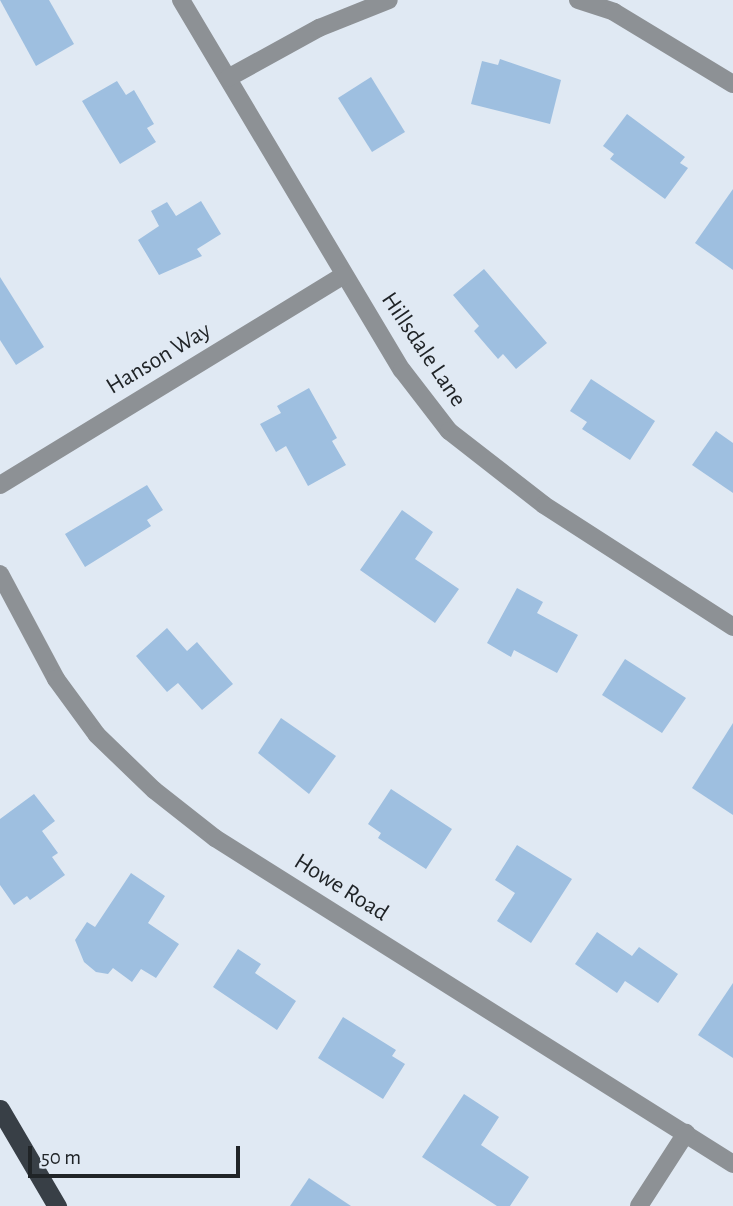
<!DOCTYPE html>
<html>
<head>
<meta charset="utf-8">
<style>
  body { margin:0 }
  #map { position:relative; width:733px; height:1206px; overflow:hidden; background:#e0e9f3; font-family:"Alegreya Sans",sans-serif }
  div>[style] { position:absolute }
  .building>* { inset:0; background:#9ebfe0 }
  .minor>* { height:18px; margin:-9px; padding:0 9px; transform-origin:9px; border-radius:9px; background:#8d9195 }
  .trunk>* { height:19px; margin:-9.5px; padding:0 9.5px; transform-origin:9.5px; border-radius:9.5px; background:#383f46 }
  span { translate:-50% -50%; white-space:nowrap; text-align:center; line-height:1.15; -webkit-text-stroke:5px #e0e9f3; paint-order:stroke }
  .street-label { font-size:24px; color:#202427 }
  .scale { position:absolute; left:28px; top:1146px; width:212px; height:32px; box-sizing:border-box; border:4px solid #202427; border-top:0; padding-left:9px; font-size:21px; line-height:24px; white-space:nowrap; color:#202427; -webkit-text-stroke:5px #e0e9f3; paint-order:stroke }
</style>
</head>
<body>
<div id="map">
  <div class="building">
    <i style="clip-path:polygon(0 0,49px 0,74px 44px,36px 66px)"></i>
    <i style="clip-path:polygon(500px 59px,561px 80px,550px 124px,471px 104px,482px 61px,498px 65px)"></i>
    <i style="clip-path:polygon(371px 77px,405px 132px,372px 152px,338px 98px)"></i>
    <i style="clip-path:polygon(117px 81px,126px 95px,134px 90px,154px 124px,147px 128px,156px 142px,120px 164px,82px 101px)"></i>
    <i style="clip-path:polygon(627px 114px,685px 157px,680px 163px,688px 168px,665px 199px,610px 159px,614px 154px,603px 146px)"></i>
    <i style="clip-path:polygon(733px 189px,733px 270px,695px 243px)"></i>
    <i style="clip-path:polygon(201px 201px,221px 234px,197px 249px,202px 256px,159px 275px,138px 240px,159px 226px,151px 211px,167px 202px,176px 216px)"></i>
    <i style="clip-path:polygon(484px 269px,547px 343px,516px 369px,503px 354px,498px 359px,474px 331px,479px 326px,453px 295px)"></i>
    <i style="clip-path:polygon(0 277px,44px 347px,16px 365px,0 340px)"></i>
    <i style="clip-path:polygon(591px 379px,655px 421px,630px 460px,582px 429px,587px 422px,570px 411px)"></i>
    <i style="clip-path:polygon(309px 388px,337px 438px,332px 441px,346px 465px,308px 486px,286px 446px,276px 452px,260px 424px,281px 413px,277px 406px)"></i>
    <i style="clip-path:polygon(716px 431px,733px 443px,733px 493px,692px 465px)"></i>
    <i style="clip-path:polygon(147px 485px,163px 510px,147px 520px,151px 526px,85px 567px,65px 534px)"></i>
    <i style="clip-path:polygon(402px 510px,433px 532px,415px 559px,459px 589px,435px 623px,360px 570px)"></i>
    <i style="clip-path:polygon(517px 588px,543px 602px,537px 613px,578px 635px,557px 673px,514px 650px,511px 657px,487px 643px)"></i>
    <i style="clip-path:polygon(167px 628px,187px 651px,197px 642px,233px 684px,202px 710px,178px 683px,167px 692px,136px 656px)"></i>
    <i style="clip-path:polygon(625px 659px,686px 698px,662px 733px,602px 695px)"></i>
    <i style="clip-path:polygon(281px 718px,336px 756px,309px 794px,258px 753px)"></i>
    <i style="clip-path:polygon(733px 723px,733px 815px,692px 788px)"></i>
    <i style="clip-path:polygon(391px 789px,452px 829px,426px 869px,378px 838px,381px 833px,368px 824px)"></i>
    <i style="clip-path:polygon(34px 794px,55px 821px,42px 831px,58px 853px,52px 857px,65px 875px,30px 900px,27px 896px,14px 905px,0 885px,0 819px)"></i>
    <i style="clip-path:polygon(517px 845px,572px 879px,531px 943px,497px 921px,515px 893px,495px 880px)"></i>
    <i style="clip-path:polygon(131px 873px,165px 896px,148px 923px,179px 944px,156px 978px,141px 969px,132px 982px,113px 968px,108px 974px,96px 972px,84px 962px,75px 940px,87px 922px,95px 927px)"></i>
    <i style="clip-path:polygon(597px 932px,632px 956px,639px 947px,678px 974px,658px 1003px,625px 981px,617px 993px,575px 964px)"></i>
    <i style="clip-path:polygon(238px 949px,261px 964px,255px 973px,296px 1001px,277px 1030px,213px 987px)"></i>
    <i style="clip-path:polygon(733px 983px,733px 1058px,698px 1035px)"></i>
    <i style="clip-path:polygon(343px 1017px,396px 1050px,392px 1056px,405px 1064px,383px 1099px,318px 1058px)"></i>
    <i style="clip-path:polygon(464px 1094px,499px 1117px,481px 1145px,529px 1177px,510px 1206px,497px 1206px,422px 1157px)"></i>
    <i style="clip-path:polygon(309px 1178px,351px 1206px,290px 1206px)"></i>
  </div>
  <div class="minor">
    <i style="left:181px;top:0;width:431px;rotate:59.2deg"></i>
    <i style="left:402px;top:370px;width:77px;rotate:52.4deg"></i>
    <i style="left:449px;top:431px;width:120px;rotate:37.9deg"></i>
    <i style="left:544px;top:505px;width:225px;rotate:32.8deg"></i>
    <i style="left:578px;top:0;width:38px;rotate:18deg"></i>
    <i style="left:614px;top:12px;width:139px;rotate:31.2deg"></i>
    <i style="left:228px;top:78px;width:104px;rotate:-28.8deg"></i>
    <i style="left:319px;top:28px;width:75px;rotate:-21.8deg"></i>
    <i style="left:0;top:485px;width:402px;rotate:-31.4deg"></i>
    <i style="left:0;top:574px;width:119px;rotate:61.9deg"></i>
    <i style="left:56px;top:679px;width:69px;rotate:53.8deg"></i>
    <i style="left:97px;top:735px;width:79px;rotate:44deg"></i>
    <i style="left:154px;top:790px;width:78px;rotate:38.2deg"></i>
    <i style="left:215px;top:838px;width:612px;rotate:32.18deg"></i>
    <i style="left:639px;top:1206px;width:87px;rotate:-57.2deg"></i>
  </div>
  <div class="trunk">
    <i style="left:0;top:1109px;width:113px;rotate:59.6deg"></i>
  </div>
  <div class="street-label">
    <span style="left:423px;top:350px;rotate:56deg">Hillsdale Lane</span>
    <span style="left:159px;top:359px;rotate:-31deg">Hanson Way</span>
    <span style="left:341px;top:888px;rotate:32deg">Howe Road</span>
  </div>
  <div class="scale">50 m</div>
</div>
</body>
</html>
